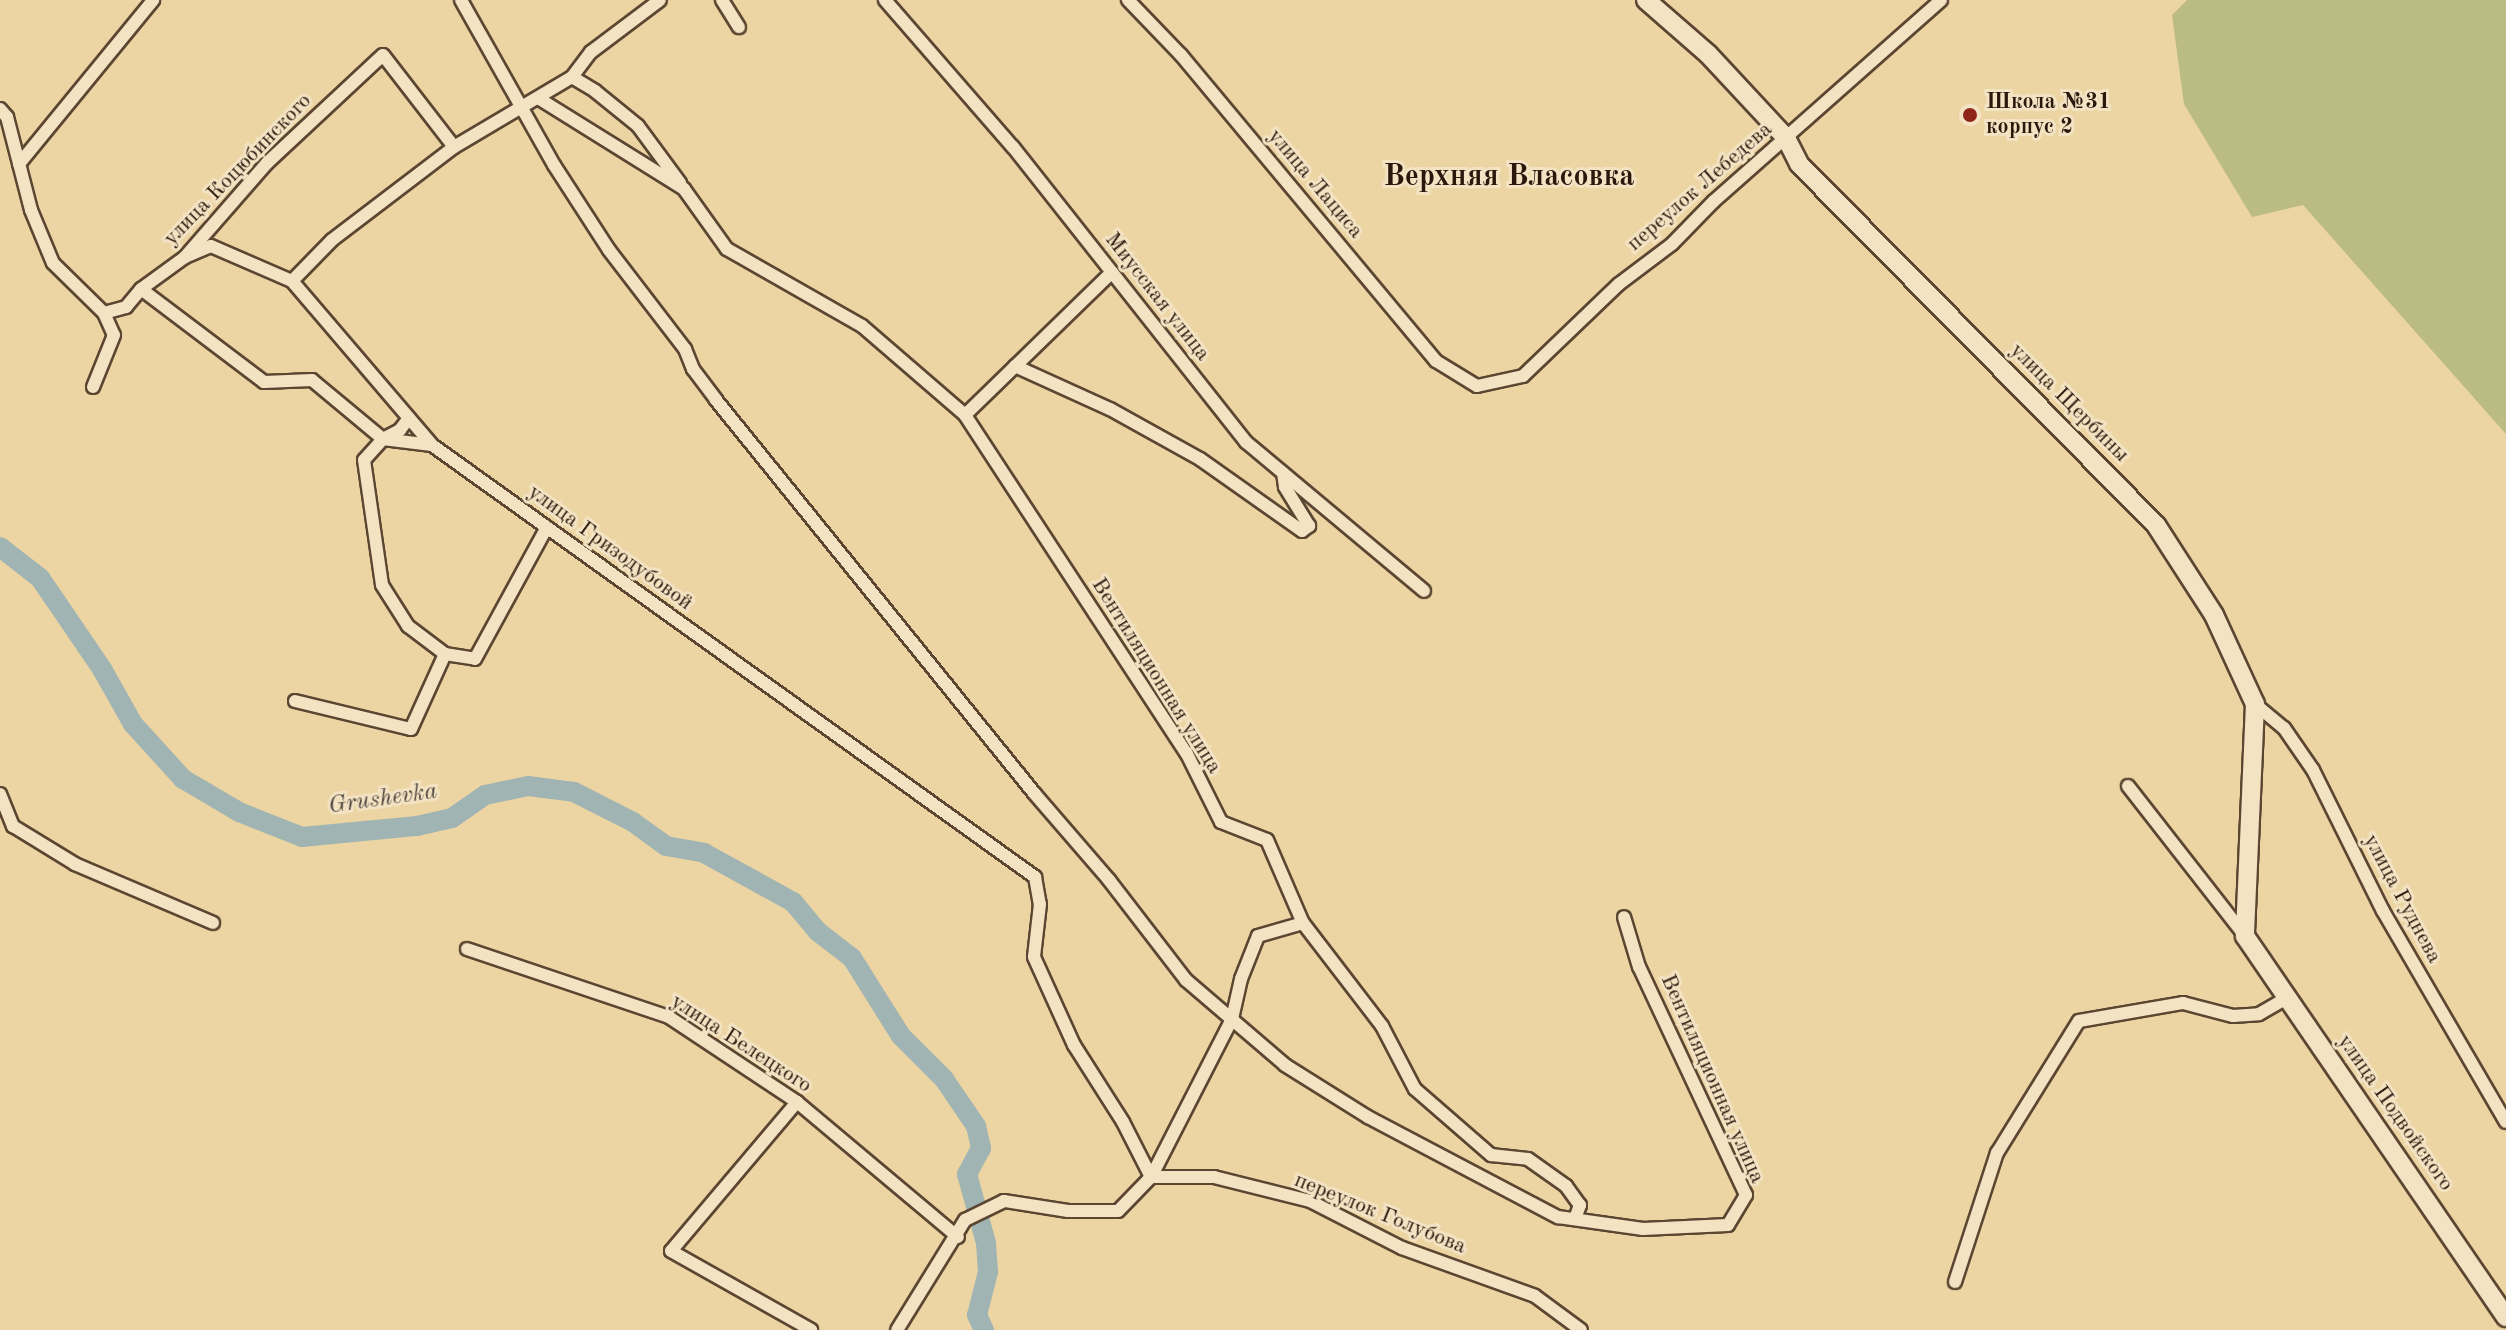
<!DOCTYPE html>
<html>
<head>
<meta charset="utf-8">
<style>
  body { margin:0 }
  #map { position:relative; width:2506px; height:1330px; overflow:hidden; background:#ecd4a3; font-family:"Old Standard TT",serif }
  div>[style] { position:absolute }
  .green>* { inset:0; background:#babc84 }
  .river>* { height:20px; margin:-10px; padding:0 10px; transform-origin:10px; border-radius:10px; background:#a0b5b3 }
  .roads { filter:drop-shadow(2px 0 #5c4632) drop-shadow(-2px 0 #5c4632) drop-shadow(0 2px #5c4632) drop-shadow(0 -2px #5c4632) }
  .street>* { height:12px; margin:-6px; padding:0 6px; transform-origin:6px; border-radius:6px; background:#f3e3c3 }
  .secondary>* { height:18px; margin:-9px; padding:0 9px; transform-origin:9px; border-radius:9px; background:#f3e3c3 }
  .dots>* { width:22px; height:22px; translate:-50% -50%; box-sizing:border-box; border:4px solid #f3e3c3; border-radius:50% }
  span { translate:-50% -50%; white-space:nowrap; text-align:center; line-height:1.15; -webkit-text-stroke:6px #f3e3c3; paint-order:stroke }
  .poi-label { font-size:22px; color:#2c170d; font-weight:700 }
  .left { translate:0 -50%; text-align:left }
  .street-label { font-size:22px; color:#2c170d }
  .water-label { font-size:24px; color:#4f463f; font-style:italic }
  .district-label { font-size:30px; color:#2c170d; font-weight:700 }
</style>
</head>
<body>
<div id="map">
  <div class="green">
    <i style="clip-path:polygon(2187px 0,2506px 0,2506px 434px,2303px 205px,2252px 217px,2184px 104px,2172px 15px)"></i>
  </div>
  <div class="river">
    <i style="left:0;top:547px;width:51px;rotate:37.8deg"></i>
    <i style="left:40px;top:578px;width:110px;rotate:55.7deg"></i>
    <i style="left:102px;top:669px;width:63px;rotate:60.6deg"></i>
    <i style="left:133px;top:724px;width:74px;rotate:47.7deg"></i>
    <i style="left:183px;top:779px;width:65px;rotate:30.5deg"></i>
    <i style="left:239px;top:812px;width:68px;rotate:21.6deg"></i>
    <i style="left:302px;top:837px;width:116px;rotate:-5.5deg"></i>
    <i style="left:417px;top:826px;width:36px;rotate:-13deg"></i>
    <i style="left:452px;top:818px;width:40px;rotate:-34.9deg"></i>
    <i style="left:485px;top:795px;width:44px;rotate:-11.8deg"></i>
    <i style="left:528px;top:786px;width:46px;rotate:7.4deg"></i>
    <i style="left:574px;top:792px;width:66px;rotate:27deg"></i>
    <i style="left:633px;top:822px;width:41px;rotate:36deg"></i>
    <i style="left:666px;top:846px;width:39px;rotate:10deg"></i>
    <i style="left:704px;top:853px;width:102px;rotate:28.8deg"></i>
    <i style="left:793px;top:902px;width:38px;rotate:50deg"></i>
    <i style="left:817px;top:931px;width:44px;rotate:37.6deg"></i>
    <i style="left:852px;top:958px;width:92px;rotate:57.9deg"></i>
    <i style="left:901px;top:1036px;width:61px;rotate:45deg"></i>
    <i style="left:944px;top:1079px;width:57px;rotate:55.8deg"></i>
    <i style="left:976px;top:1126px;width:23px;rotate:77deg"></i>
    <i style="left:981px;top:1148px;width:30px;rotate:118deg"></i>
    <i style="left:967px;top:1174px;width:72px;rotate:74.6deg"></i>
    <i style="left:986px;top:1243px;width:29px;rotate:86deg"></i>
    <i style="left:988px;top:1272px;width:44px;rotate:104.3deg"></i>
    <i style="left:977px;top:1315px;width:17px;rotate:65deg"></i>
  </div>
  <div class="roads">
    <div class="street">
      <i style="left:461px;top:0;width:189px;rotate:60.6deg"></i>
      <i style="left:554px;top:165px;width:101px;rotate:57.1deg"></i>
      <i style="left:609px;top:250px;width:125px;rotate:52.5deg"></i>
      <i style="left:685px;top:349px;width:22px;rotate:68deg"></i>
      <i style="left:693px;top:369px;width:39px;rotate:53deg"></i>
      <i style="left:716px;top:400px;width:506px;rotate:51.02deg"></i>
      <i style="left:1034px;top:793px;width:115px;rotate:49.2deg"></i>
      <i style="left:1109px;top:880px;width:126px;rotate:52.4deg"></i>
      <i style="left:1186px;top:980px;width:130px;rotate:40.6deg"></i>
      <i style="left:1285px;top:1065px;width:98px;rotate:32.1deg"></i>
      <i style="left:1368px;top:1117px;width:215px;rotate:27.8deg"></i>
      <i style="left:1558px;top:1217px;width:86px;rotate:8deg"></i>
      <i style="left:1643px;top:1229px;width:85px;rotate:-2.7deg"></i>
      <i style="left:1728px;top:1225px;width:35px;rotate:-59deg"></i>
      <i style="left:1746px;top:1195px;width:252px;rotate:-115.1deg"></i>
      <i style="left:1639px;top:967px;width:52px;rotate:-106.7deg"></i>
      <i style="left:722px;top:0;width:32px;rotate:58deg"></i>
      <i style="left:885px;top:0;width:195px;rotate:49deg"></i>
      <i style="left:1013px;top:147px;width:376px;rotate:51.7deg"></i>
      <i style="left:1246px;top:442px;width:232px;rotate:39.9deg"></i>
      <i style="left:1128px;top:0;width:76px;rotate:46.1deg"></i>
      <i style="left:1181px;top:55px;width:398px;rotate:50.2deg"></i>
      <i style="left:1436px;top:361px;width:48px;rotate:31.4deg"></i>
      <i style="left:1477px;top:386px;width:47px;rotate:-12.3deg"></i>
      <i style="left:1523px;top:376px;width:133px;rotate:-43.8deg"></i>
      <i style="left:1619px;top:284px;width:66px;rotate:-37deg"></i>
      <i style="left:1672px;top:244px;width:60px;rotate:-45.7deg"></i>
      <i style="left:1714px;top:201px;width:303px;rotate:-41.5deg"></i>
      <i style="left:572px;top:77px;width:27px;rotate:31deg"></i>
      <i style="left:595px;top:91px;width:55px;rotate:39.1deg"></i>
      <i style="left:638px;top:126px;width:71px;rotate:53.6deg"></i>
      <i style="left:538px;top:98px;width:172px;rotate:31.9deg"></i>
      <i style="left:684px;top:189px;width:74px;rotate:54.4deg"></i>
      <i style="left:727px;top:249px;width:155px;rotate:29.7deg"></i>
      <i style="left:862px;top:326px;width:136px;rotate:40.8deg"></i>
      <i style="left:965px;top:415px;width:405px;rotate:56.8deg"></i>
      <i style="left:1187px;top:754px;width:76px;rotate:63.4deg"></i>
      <i style="left:1221px;top:822px;width:49px;rotate:21.4deg"></i>
      <i style="left:1267px;top:840px;width:90px;rotate:66.6deg"></i>
      <i style="left:1303px;top:923px;width:130px;rotate:52.5deg"></i>
      <i style="left:1382px;top:1026px;width:71px;rotate:62.4deg"></i>
      <i style="left:1415px;top:1089px;width:101px;rotate:41deg"></i>
      <i style="left:1491px;top:1155px;width:37px;rotate:6deg"></i>
      <i style="left:1528px;top:1159px;width:47px;rotate:35.4deg"></i>
      <i style="left:1566px;top:1186px;width:24px;rotate:54deg"></i>
      <i style="left:1580px;top:1205px;width:15px;rotate:110deg"></i>
      <i style="left:0;top:109px;width:11px;rotate:49deg"></i>
      <i style="left:7px;top:117px;width:96px;rotate:75.5deg"></i>
      <i style="left:31px;top:210px;width:57px;rotate:67.5deg"></i>
      <i style="left:53px;top:263px;width:71px;rotate:44.4deg"></i>
      <i style="left:104px;top:313px;width:24px;rotate:66deg"></i>
      <i style="left:114px;top:335px;width:56px;rotate:112deg"></i>
      <i style="left:19px;top:164px;width:212px;rotate:-50.7deg"></i>
      <i style="left:185px;top:257px;width:28px;rotate:-23deg"></i>
      <i style="left:211px;top:246px;width:88px;rotate:23.4deg"></i>
      <i style="left:292px;top:281px;width:216px;rotate:49.5deg"></i>
      <i style="left:432px;top:445px;width:742px;rotate:35.62deg"></i>
      <i style="left:1035px;top:877px;width:27px;rotate:80deg"></i>
      <i style="left:1040px;top:904px;width:53px;rotate:96.5deg"></i>
      <i style="left:1034px;top:957px;width:97px;rotate:65.6deg"></i>
      <i style="left:1074px;top:1045px;width:91px;rotate:57.5deg"></i>
      <i style="left:1123px;top:1122px;width:62px;rotate:63deg"></i>
      <i style="left:1151px;top:1177px;width:47px;rotate:134.1deg"></i>
      <i style="left:1118px;top:1211px;width:50px;rotate:180deg"></i>
      <i style="left:1068px;top:1211px;width:65px;rotate:-171.1deg"></i>
      <i style="left:1004px;top:1201px;width:43px;rotate:154deg"></i>
      <i style="left:965px;top:1220px;width:129px;rotate:121.7deg"></i>
      <i style="left:292px;top:281px;width:57px;rotate:-45.7deg"></i>
      <i style="left:332px;top:240px;width:153px;rotate:-37.3deg"></i>
      <i style="left:454px;top:147px;width:137px;rotate:-30.7deg"></i>
      <i style="left:572px;top:77px;width:31px;rotate:-53deg"></i>
      <i style="left:591px;top:52px;width:86px;rotate:-37deg"></i>
      <i style="left:141px;top:289px;width:154px;rotate:37.1deg"></i>
      <i style="left:264px;top:382px;width:48px;rotate:-2.4deg"></i>
      <i style="left:312px;top:380px;width:92px;rotate:39.7deg"></i>
      <i style="left:383px;top:439px;width:49px;rotate:7deg"></i>
      <i style="left:104px;top:313px;width:23px;rotate:-15deg"></i>
      <i style="left:126px;top:307px;width:23px;rotate:-50deg"></i>
      <i style="left:141px;top:289px;width:54px;rotate:-36deg"></i>
      <i style="left:185px;top:257px;width:125px;rotate:-48.9deg"></i>
      <i style="left:267px;top:163px;width:158px;rotate:-43deg"></i>
      <i style="left:383px;top:55px;width:116px;rotate:52.3deg"></i>
      <i style="left:1015px;top:366px;width:104px;rotate:24.4deg"></i>
      <i style="left:1110px;top:409px;width:103px;rotate:29.1deg"></i>
      <i style="left:1200px;top:459px;width:125px;rotate:35.2deg"></i>
      <i style="left:1302px;top:531px;width:9px;rotate:-36deg"></i>
      <i style="left:1309px;top:526px;width:46px;rotate:-121.6deg"></i>
      <i style="left:1285px;top:487px;width:14px;rotate:-98deg"></i>
      <i style="left:965px;top:415px;width:205px;rotate:-44.2deg"></i>
      <i style="left:409px;top:418px;width:15px;rotate:127deg"></i>
      <i style="left:400px;top:430px;width:19px;rotate:152deg"></i>
      <i style="left:383px;top:439px;width:28px;rotate:132deg"></i>
      <i style="left:364px;top:460px;width:126px;rotate:81.8deg"></i>
      <i style="left:382px;top:585px;width:49px;rotate:57.6deg"></i>
      <i style="left:408px;top:626px;width:46px;rotate:37.1deg"></i>
      <i style="left:445px;top:654px;width:30px;rotate:9deg"></i>
      <i style="left:475px;top:659px;width:150px;rotate:-61.4deg"></i>
      <i style="left:295px;top:701px;width:119px;rotate:13.6deg"></i>
      <i style="left:411px;top:729px;width:82px;rotate:-65.6deg"></i>
      <i style="left:2255px;top:704px;width:38px;rotate:40deg"></i>
      <i style="left:2284px;top:728px;width:51px;rotate:55.4deg"></i>
      <i style="left:2313px;top:770px;width:157px;rotate:63.6deg"></i>
      <i style="left:2383px;top:911px;width:244px;rotate:59.8deg"></i>
      <i style="left:2128px;top:786px;width:190px;rotate:52deg"></i>
      <i style="left:0;top:794px;width:35px;rotate:68deg"></i>
      <i style="left:13px;top:826px;width:73px;rotate:31.5deg"></i>
      <i style="left:75px;top:864px;width:150px;rotate:23.1deg"></i>
      <i style="left:1303px;top:923px;width:47px;rotate:163.9deg"></i>
      <i style="left:1258px;top:936px;width:46px;rotate:111.6deg"></i>
      <i style="left:1241px;top:979px;width:41px;rotate:102.7deg"></i>
      <i style="left:1232px;top:1019px;width:178px;rotate:117.1deg"></i>
      <i style="left:1151px;top:1177px;width:63px"></i>
      <i style="left:1214px;top:1177px;width:99px;rotate:14deg"></i>
      <i style="left:1310px;top:1201px;width:103px;rotate:27.1deg"></i>
      <i style="left:1402px;top:1248px;width:141px;rotate:19.8deg"></i>
      <i style="left:1535px;top:1296px;width:57px;rotate:36.5deg"></i>
      <i style="left:467px;top:949px;width:213px;rotate:18.6deg"></i>
      <i style="left:669px;top:1017px;width:154px;rotate:33.6deg"></i>
      <i style="left:797px;top:1102px;width:210px;rotate:40deg"></i>
      <i style="left:797px;top:1102px;width:195px;rotate:130.2deg"></i>
      <i style="left:671px;top:1251px;width:161px;rotate:29.4deg"></i>
      <i style="left:1955px;top:1282px;width:136px;rotate:-72deg"></i>
      <i style="left:1997px;top:1153px;width:155px;rotate:-58.2deg"></i>
      <i style="left:2079px;top:1021px;width:106px;rotate:-9.8deg"></i>
      <i style="left:2183px;top:1003px;width:52px;rotate:14.6deg"></i>
      <i style="left:2233px;top:1016px;width:26px;rotate:-4deg"></i>
      <i style="left:2259px;top:1014px;width:32px;rotate:-30deg"></i>
    </div>
    <div class="secondary">
      <i style="left:1646px;top:0;width:82px;rotate:41.1deg"></i>
      <i style="left:1708px;top:54px;width:115px;rotate:47.1deg"></i>
      <i style="left:1786px;top:138px;width:29px;rotate:63deg"></i>
      <i style="left:1799px;top:164px;width:508px;rotate:45.32deg"></i>
      <i style="left:2156px;top:525px;width:107px;rotate:57.2deg"></i>
      <i style="left:2214px;top:615px;width:98px;rotate:65.3deg"></i>
      <i style="left:2255px;top:704px;width:232px;rotate:92.5deg"></i>
      <i style="left:2245px;top:936px;width:462px;rotate:55.6deg"></i>
    </div>
  </div>
  <div class="dots">
    <i style="left:1970px;top:115px;background:#8f2418"></i>
  </div>
  <div class="poi-label">
    <span class="left" style="left:1986px;top:115px">Школа №31<br>корпус 2</span>
  </div>
  <div class="street-label">
    <span style="left:238px;top:170px;rotate:-46deg">улица Коцюбинского</span>
    <span style="left:1315px;top:184px;rotate:50deg">улица Лациса</span>
    <span style="left:1700px;top:187px;rotate:-41deg">переулок Лебедева</span>
    <span style="left:1157px;top:297px;rotate:52deg">Миусская улица</span>
    <span style="left:2069px;top:403px;rotate:45deg">улица Щербины</span>
    <span style="left:610px;top:548px;rotate:36deg">улица Гризодубовой</span>
    <span style="left:1156px;top:676px;rotate:58deg">Вентиляционная улица</span>
    <span style="left:2402px;top:899px;rotate:62deg">улица Руднева</span>
    <span style="left:741px;top:1044px;rotate:33deg">улица Белецкого</span>
    <span style="left:1712px;top:1079px;rotate:66deg">Вентиляционная улица</span>
    <span style="left:2395px;top:1113px;rotate:55deg">улица Подвойского</span>
    <span style="left:1380px;top:1214px;rotate:22deg">переулок Голубова</span>
  </div>
  <div class="water-label">
    <span style="left:383px;top:800px;rotate:-8deg">Grushevka</span>
  </div>
  <div class="district-label">
    <span style="left:1509px;top:177px">Верхняя Власовка</span>
  </div>
</div>
</body>
</html>
